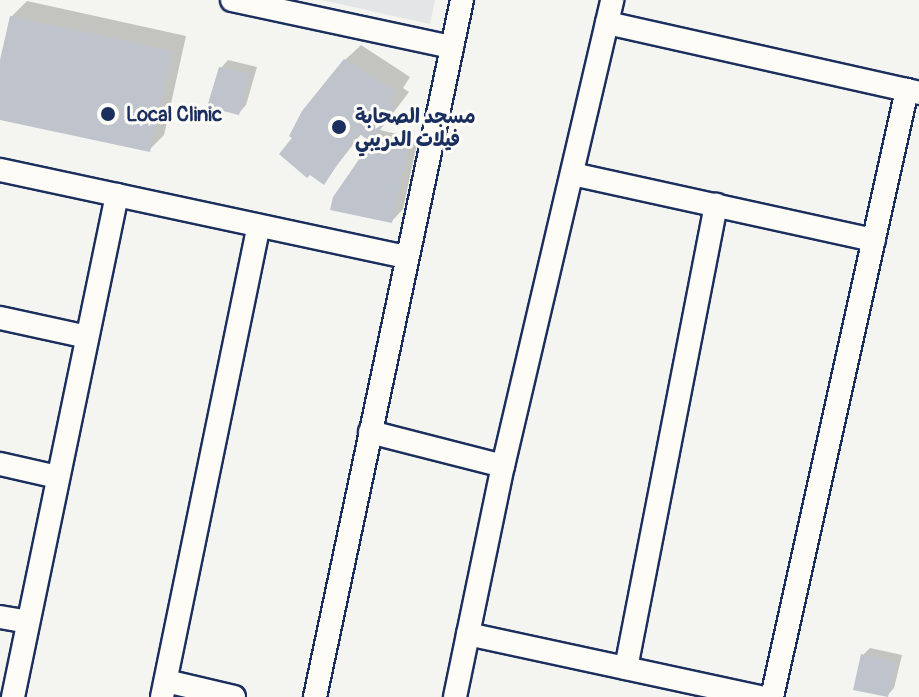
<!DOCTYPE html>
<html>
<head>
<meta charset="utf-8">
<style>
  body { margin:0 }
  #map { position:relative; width:919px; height:697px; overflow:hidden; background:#f4f4f1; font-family:Pangolin,"Playpen Sans Arabic",sans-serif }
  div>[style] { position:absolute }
  .built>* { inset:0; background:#e4e5e6 }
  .shadow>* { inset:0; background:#0003 }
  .building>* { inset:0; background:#bfc3cc }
  .roads { filter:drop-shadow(2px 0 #1b2f5e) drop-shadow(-2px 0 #1b2f5e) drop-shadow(0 2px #1b2f5e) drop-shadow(0 -2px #1b2f5e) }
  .minor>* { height:22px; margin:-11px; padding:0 11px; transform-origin:11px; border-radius:11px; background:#fdfcf7 }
  .dots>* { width:22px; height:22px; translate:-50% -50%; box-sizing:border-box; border:4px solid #fdfcf7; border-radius:50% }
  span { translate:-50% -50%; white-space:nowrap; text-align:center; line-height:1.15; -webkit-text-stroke:6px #fdfcf7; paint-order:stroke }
  .poi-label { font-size:20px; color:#1b2f5e; font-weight:700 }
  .left { translate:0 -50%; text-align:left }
</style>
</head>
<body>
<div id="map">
  <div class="built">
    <i style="clip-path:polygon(322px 0,435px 0,430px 24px)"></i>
  </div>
  <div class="shadow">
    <i style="clip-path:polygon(27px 1px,186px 36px,164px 135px,149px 150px,0 118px,0 69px,11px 17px)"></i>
    <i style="clip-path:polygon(361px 45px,410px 77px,403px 88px,409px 92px,380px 130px,418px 139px,403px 209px,392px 221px,334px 198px,374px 141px,362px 133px,324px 182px,345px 60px)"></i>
    <i style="clip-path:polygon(228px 60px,257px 67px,246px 105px,239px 113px,221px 68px)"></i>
    <i style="clip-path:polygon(870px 648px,902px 655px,894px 688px,887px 696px,863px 655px)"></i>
  </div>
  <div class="building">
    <i style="clip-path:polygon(10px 16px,172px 51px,150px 152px,0 120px,0 60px)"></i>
    <i style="clip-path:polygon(344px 59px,396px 92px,389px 104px,395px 108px,371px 142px,358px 133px,324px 185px,310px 175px,307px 178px,279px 154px,292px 138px,289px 136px,302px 111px)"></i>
    <i style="clip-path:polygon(219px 67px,250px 74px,239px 115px,207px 107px)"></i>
    <i style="clip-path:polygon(371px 142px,407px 150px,392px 223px,330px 210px,333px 197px)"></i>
    <i style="clip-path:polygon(861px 654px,896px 662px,888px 697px,853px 690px)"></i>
  </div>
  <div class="roads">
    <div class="minor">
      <i style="left:232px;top:0;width:225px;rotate:12.1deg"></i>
      <i style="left:607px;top:23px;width:320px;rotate:12.6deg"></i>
      <i style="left:0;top:170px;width:416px;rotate:12.1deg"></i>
      <i style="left:573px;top:174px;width:308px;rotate:12.4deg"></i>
      <i style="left:0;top:318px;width:89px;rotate:12.3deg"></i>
      <i style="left:370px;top:432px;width:137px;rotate:14.3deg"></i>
      <i style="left:0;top:464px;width:58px;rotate:12.8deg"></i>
      <i style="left:0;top:617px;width:27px;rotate:10deg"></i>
      <i style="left:468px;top:634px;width:298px;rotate:12.2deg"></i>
      <i style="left:626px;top:668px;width:472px;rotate:-79deg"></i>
      <i style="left:166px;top:681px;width:70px;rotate:13.2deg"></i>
      <i style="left:13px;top:697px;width:513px;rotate:-78.3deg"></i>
      <i style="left:162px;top:697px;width:481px;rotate:-78.4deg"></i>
      <i style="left:315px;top:697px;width:712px;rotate:-78.09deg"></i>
      <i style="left:455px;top:697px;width:236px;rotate:-78.3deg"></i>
      <i style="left:503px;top:466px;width:479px;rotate:-76.8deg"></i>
      <i style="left:772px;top:697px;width:622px;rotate:-77.46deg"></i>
    </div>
  </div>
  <div class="dots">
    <i style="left:108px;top:114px;background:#1b2f5e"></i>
    <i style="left:339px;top:127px;background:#1b2f5e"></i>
  </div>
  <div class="poi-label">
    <span class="left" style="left:126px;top:114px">Local Clinic</span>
    <span class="left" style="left:355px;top:128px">مسجد الصحابة<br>فيلات الدريبي</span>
  </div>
</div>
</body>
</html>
